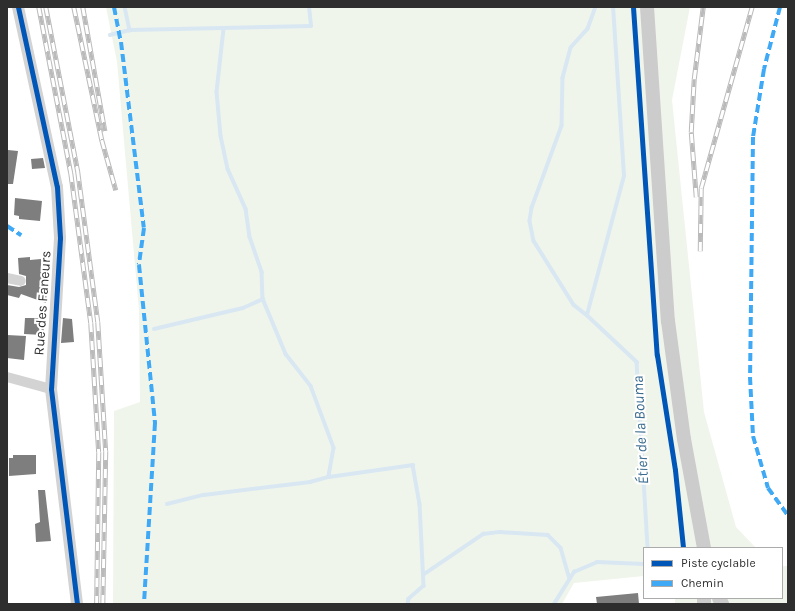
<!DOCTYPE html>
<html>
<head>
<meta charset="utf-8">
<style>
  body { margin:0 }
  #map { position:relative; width:795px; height:611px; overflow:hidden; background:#fff; font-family:Karla,sans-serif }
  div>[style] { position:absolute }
  .green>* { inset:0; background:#f0f5ec }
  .stream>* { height:3.5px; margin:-1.75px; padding:0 1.75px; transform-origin:1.75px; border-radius:1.75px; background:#d8e7f2 }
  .building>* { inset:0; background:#7e7e7e }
  .minor>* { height:10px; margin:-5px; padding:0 5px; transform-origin:5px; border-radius:5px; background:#d3d3d3 }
  .tertiary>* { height:12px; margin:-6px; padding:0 6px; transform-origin:6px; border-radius:6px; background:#d3d3d3 }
  .secondary>* { height:14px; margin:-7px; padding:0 7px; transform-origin:7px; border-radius:7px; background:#ccc }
  .rail>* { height:4.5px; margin-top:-2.25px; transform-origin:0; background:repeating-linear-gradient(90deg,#fff 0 9px,#bababa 0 18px); box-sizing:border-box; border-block:1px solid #bababa }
  .quiet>* { height:4px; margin-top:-2px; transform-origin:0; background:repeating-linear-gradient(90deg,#3fa9f5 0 8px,transparent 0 12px) }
  .cycleway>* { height:5px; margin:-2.5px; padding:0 2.5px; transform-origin:2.5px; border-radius:2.5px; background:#0057b8 }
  span { translate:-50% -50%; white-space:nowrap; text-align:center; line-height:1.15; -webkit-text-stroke:4px #fff; paint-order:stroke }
  .street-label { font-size:14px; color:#2e2e2e }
  .water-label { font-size:15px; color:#3c6d90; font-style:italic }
  .frame { position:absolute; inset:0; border:8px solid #2e2e2e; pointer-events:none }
  .legend { position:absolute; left:643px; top:547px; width:140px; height:52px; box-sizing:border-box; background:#fff; border:1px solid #ababab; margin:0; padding:5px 7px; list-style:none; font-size:12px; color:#2e2e2e }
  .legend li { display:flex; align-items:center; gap:8px; height:20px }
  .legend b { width:20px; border:1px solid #ababab }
</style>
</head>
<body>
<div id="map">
  <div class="green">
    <i style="clip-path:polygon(106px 7px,690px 7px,672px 100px,704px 412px,736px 527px,756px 548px,644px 548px,644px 576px,574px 583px,562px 604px,113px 604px,114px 411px,140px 402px,139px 311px,117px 62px)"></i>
    <i style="clip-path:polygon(782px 566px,788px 566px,788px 604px,675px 604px,675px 598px,782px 598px)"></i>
  </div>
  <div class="stream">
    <i style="left:125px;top:7px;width:24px;rotate:78deg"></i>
    <i style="left:596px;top:7px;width:23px;rotate:110deg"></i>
    <i style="left:588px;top:29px;width:25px;rotate:132deg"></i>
    <i style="left:571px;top:48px;width:31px;rotate:105deg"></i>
    <i style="left:563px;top:78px;width:48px;rotate:91.2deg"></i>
    <i style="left:562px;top:126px;width:87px;rotate:110.1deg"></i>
    <i style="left:532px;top:208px;width:13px;rotate:99deg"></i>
    <i style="left:530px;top:221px;width:20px;rotate:79deg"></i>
    <i style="left:534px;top:241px;width:75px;rotate:58deg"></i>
    <i style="left:574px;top:305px;width:16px;rotate:38deg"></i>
    <i style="left:587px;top:315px;width:69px;rotate:43.2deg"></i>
    <i style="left:637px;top:362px;width:186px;rotate:86.6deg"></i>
    <i style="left:224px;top:29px;width:63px;rotate:96.3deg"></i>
    <i style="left:217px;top:92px;width:44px;rotate:84.8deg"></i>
    <i style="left:221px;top:136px;width:34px;rotate:78deg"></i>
    <i style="left:228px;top:169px;width:44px;rotate:65.8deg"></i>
    <i style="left:246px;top:209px;width:28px;rotate:82deg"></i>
    <i style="left:250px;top:237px;width:37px;rotate:71deg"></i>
    <i style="left:262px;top:272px;width:27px;rotate:88deg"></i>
    <i style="left:263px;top:299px;width:60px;rotate:67.3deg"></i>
    <i style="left:286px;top:354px;width:41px;rotate:52deg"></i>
    <i style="left:311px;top:386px;width:66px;rotate:69.6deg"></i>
    <i style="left:334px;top:448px;width:29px;rotate:100deg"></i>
    <i style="left:110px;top:35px;width:21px;rotate:-14deg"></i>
    <i style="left:130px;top:30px;width:181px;rotate:-1.3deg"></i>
    <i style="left:311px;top:26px;width:19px;rotate:-96deg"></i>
    <i style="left:587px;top:315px;width:144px;rotate:-75.1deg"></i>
    <i style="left:624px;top:176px;width:169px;rotate:-93.7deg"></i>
    <i style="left:154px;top:329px;width:91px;rotate:-13.3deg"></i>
    <i style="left:243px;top:308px;width:22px;rotate:-24deg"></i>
    <i style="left:167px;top:504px;width:38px;rotate:-14deg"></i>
    <i style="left:204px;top:495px;width:107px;rotate:-7deg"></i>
    <i style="left:310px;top:482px;width:20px;rotate:-15deg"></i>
    <i style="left:329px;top:477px;width:85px;rotate:-8.1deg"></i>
    <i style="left:413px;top:465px;width:40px;rotate:80deg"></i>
    <i style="left:420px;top:504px;width:82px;rotate:87.2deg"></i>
    <i style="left:424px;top:586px;width:20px;rotate:139deg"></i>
    <i style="left:409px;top:599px;width:5px;rotate:101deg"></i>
    <i style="left:423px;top:575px;width:73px;rotate:-34.3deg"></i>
    <i style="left:483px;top:534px;width:17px;rotate:-7deg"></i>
    <i style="left:500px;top:532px;width:48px;rotate:3.6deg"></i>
    <i style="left:548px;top:535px;width:18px;rotate:45deg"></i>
    <i style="left:561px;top:548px;width:32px;rotate:74deg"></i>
    <i style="left:554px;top:604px;width:38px;rotate:-58deg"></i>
    <i style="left:574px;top:572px;width:25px;rotate:-23deg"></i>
    <i style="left:597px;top:562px;width:47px;rotate:2.4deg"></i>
  </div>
  <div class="building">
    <i style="clip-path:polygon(8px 150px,18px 151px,13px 184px,7px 184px)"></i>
    <i style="clip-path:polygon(43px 158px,45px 168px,32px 169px,31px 159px)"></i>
    <i style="clip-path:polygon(15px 198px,42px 201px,40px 221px,19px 219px,19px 216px,14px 215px)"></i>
    <i style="clip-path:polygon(30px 257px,30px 260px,41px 259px,47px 288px,46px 303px,21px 294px,19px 298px,7px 295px,7px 285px,19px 287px,26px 285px,26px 276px,19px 274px,18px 258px)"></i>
    <i style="clip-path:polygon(25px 318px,45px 318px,43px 335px,24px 334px)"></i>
    <i style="clip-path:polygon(63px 318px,72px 319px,74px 342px,61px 343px)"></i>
    <i style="clip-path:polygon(7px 335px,26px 336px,24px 360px,7px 358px)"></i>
    <i style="clip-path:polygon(13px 455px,36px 455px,36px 474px,9px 476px,9px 458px,13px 458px)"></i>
    <i style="clip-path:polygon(38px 490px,45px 490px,51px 541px,36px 542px,35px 524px,40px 522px)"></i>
    <i style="clip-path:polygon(638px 593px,639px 604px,597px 604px,596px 597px)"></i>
  </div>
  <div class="minor">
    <i style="left:7px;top:278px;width:14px;rotate:12deg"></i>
    <i style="left:7px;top:377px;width:46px;rotate:15.3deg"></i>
  </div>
  <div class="tertiary">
    <i style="left:18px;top:7px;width:184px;rotate:77.8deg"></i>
    <i style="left:57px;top:187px;width:51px;rotate:86.6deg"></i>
    <i style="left:60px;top:238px;width:151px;rotate:93.4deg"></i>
    <i style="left:51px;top:389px;width:217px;rotate:83.1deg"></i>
  </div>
  <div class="secondary">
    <i style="left:647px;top:7px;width:315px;rotate:86.2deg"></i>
    <i style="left:668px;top:321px;width:119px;rotate:82.3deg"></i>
    <i style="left:684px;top:439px;width:111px;rotate:79.6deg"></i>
    <i style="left:719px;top:598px;width:7px;rotate:63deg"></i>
    <i style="left:704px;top:604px;width:6px;rotate:-90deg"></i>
  </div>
  <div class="rail">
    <i style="left:39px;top:7px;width:169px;rotate:79.1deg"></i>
    <i style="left:71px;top:173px;width:151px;rotate:82.4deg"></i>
    <i style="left:91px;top:323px;width:129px;rotate:86.5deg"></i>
    <i style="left:99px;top:452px;width:152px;rotate:90.8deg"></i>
    <i style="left:46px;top:7px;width:168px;rotate:79deg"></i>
    <i style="left:78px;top:172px;width:151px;rotate:82.4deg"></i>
    <i style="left:98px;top:322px;width:129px;rotate:86.5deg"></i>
    <i style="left:106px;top:451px;width:153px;rotate:91.1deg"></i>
    <i style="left:74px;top:7px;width:136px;rotate:78.1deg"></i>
    <i style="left:102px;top:140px;width:52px;rotate:74.4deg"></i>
    <i style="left:83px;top:7px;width:126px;rotate:79.9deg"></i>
    <i style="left:696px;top:197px;width:65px;rotate:-94.4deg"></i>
    <i style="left:691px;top:132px;width:53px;rotate:-86.8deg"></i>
    <i style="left:694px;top:79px;width:73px;rotate:-82.9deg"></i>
    <i style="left:700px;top:251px;width:63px;rotate:-89.1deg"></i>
    <i style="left:701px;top:188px;width:188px;rotate:-74.3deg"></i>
  </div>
  <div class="quiet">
    <i style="left:114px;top:7px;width:36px;rotate:79deg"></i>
    <i style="left:121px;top:42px;width:187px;rotate:83deg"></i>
    <i style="left:144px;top:228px;width:37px;rotate:98deg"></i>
    <i style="left:139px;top:265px;width:159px;rotate:84.2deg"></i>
    <i style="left:155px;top:423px;width:181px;rotate:93.5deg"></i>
    <i style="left:780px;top:7px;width:64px;rotate:104.5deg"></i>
    <i style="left:764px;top:69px;width:69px;rotate:99.2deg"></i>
    <i style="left:753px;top:137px;width:240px;rotate:90.7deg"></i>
    <i style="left:750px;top:377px;width:59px;rotate:87.1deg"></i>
    <i style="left:753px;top:436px;width:54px;rotate:73.9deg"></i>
    <i style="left:768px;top:488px;width:34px;rotate:54deg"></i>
    <i style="left:7px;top:226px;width:17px;rotate:33deg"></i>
  </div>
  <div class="cycleway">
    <i style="left:18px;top:7px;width:184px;rotate:77.8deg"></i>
    <i style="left:57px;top:187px;width:51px;rotate:86.6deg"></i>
    <i style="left:60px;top:238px;width:151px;rotate:93.4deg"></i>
    <i style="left:51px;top:389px;width:217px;rotate:83.1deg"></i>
    <i style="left:633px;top:7px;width:349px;rotate:86.1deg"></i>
    <i style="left:657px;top:355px;width:116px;rotate:81.1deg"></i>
    <i style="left:675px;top:470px;width:78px;rotate:84.1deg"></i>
  </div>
  <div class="street-label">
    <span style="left:43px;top:303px;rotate:-86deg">Rue des Faneurs</span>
  </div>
  <div class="water-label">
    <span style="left:641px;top:430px;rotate:-93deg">Étier de la Bouma</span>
  </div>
  <div class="frame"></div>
  <ul class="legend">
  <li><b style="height:5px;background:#0057b8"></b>Piste cyclable</li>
  <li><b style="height:5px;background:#3fa9f5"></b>Chemin</li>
  </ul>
</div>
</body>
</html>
